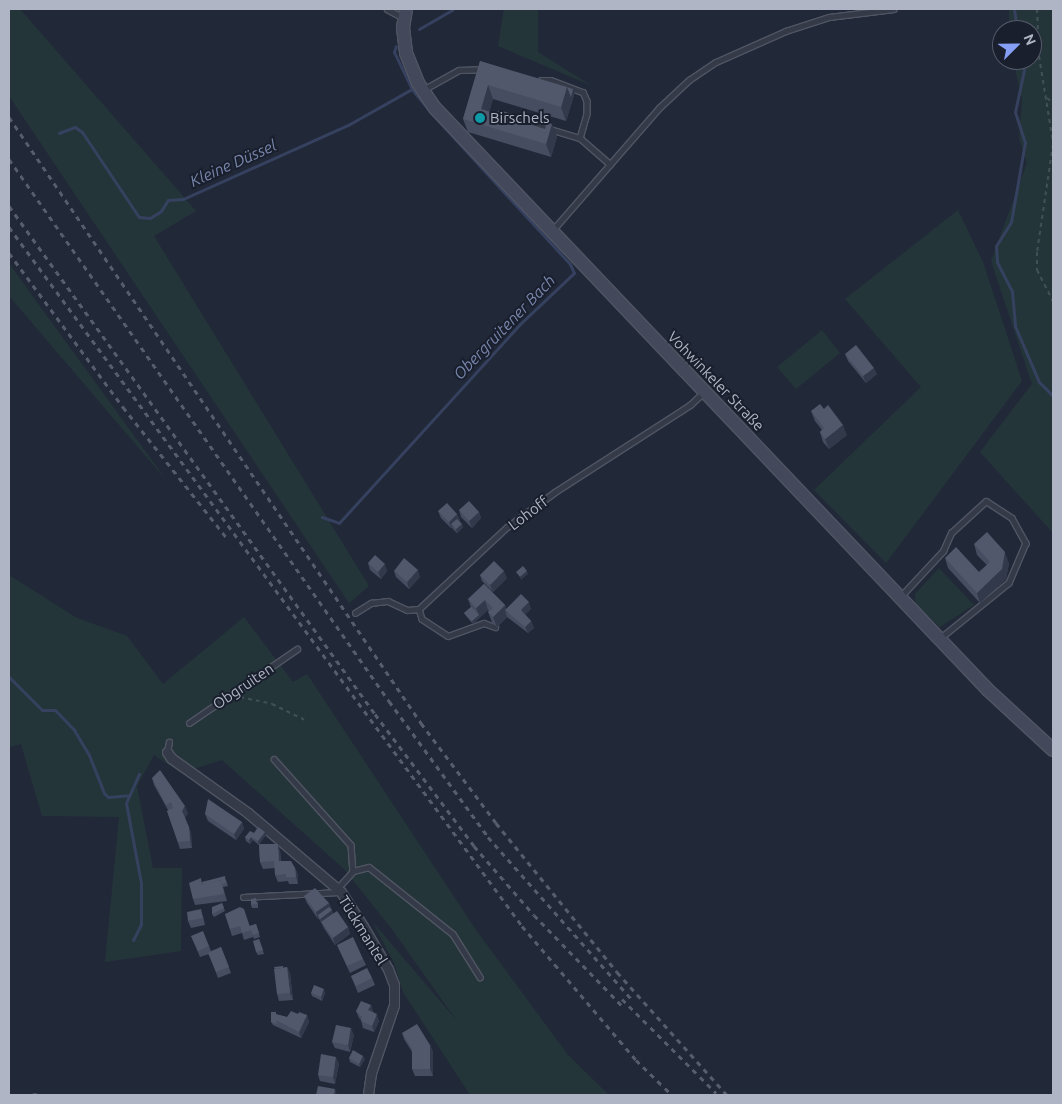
<!DOCTYPE html>
<html>
<head>
<meta charset="utf-8">
<style>
  body { margin:0 }
  #map { position:relative; width:1062px; height:1104px; overflow:hidden; background:#212838; font-family:Ubuntu,sans-serif }
  div>[style] { position:absolute }
  .green>* { inset:0; background:#24353a }
  .stream>* { height:3px; margin:-1.5px; padding:0 1.5px; transform-origin:1.5px; border-radius:1.5px; background:#36415f }
  .path>* { height:2px; margin-top:-1px; transform-origin:0; background:repeating-linear-gradient(90deg,#415056 0 4px,transparent 0 8px) }
  .roads { filter:drop-shadow(1px 0 #505563) drop-shadow(-1px 0 #505563) drop-shadow(0 1px #505563) drop-shadow(0 -1px #505563) }
  .lane>* { height:4.5px; margin:-2.25px; padding:0 2.25px; transform-origin:2.25px; border-radius:2.25px; background:#353a48 }
  .street>* { height:9px; margin:-4.5px; padding:0 4.5px; transform-origin:4.5px; border-radius:4.5px; background:#353a48 }
  .secondary>* { height:12px; margin:-6px; padding:0 6px; transform-origin:6px; border-radius:6px; background:#43485b }
  .rail>* { height:3px; margin-top:-1.5px; transform-origin:0; background:repeating-linear-gradient(90deg,#575d6f 0 5px,transparent 0 10px) }
  .wall>* { inset:0; background:#464d60 }
  .shaded-wall>* { inset:0; background:#32394b }
  .building>* { inset:0; background:#51586b }
  .dots>* { width:14px; height:14px; translate:-50% -50%; box-sizing:border-box; border:2px solid #1a1f2d; border-radius:50% }
  span { translate:-50% -50%; white-space:nowrap; text-align:center; line-height:1.15; -webkit-text-stroke:4px #1a1f2d; paint-order:stroke }
  .poi-label { font-size:15px; color:#b0b5c5 }
  .left { translate:0 -50%; text-align:left }
  .street-label { font-size:15px; color:#b0b5c5 }
  .water-label { font-size:16px; color:#7886ac; font-style:italic }
  .frame { position:absolute; inset:0; border:10px solid #b0b5c5; pointer-events:none }
  .north { position:absolute; left:992px; top:20px; width:50px; height:50px; box-sizing:border-box; background:#1a1f2d; border:1px solid #565b6a; border-radius:50%; rotate:67deg; font-size:14px; font-weight:700; line-height:20px; text-align:center; color:#b0b5c5 }
  .north::after { content:''; display:block; margin:auto; width:18px; height:22px; background:#859ff4; clip-path:polygon(50% 0,100% 100%,50% 72%,0 100%) }
</style>
</head>
<body>
<div id="map">
  <div class="green">
    <i style="clip-path:polygon(9px 9px,20px 9px,196px 211px,154px 236px,369px 586px,349px 603px,9px 96px)"></i>
    <i style="clip-path:polygon(504px 9px,538px 9px,538px 52px,592px 86px,498px 46px)"></i>
    <i style="clip-path:polygon(1009px 9px,1053px 9px,1053px 533px,980px 452px,1032px 384px,991px 261px,1027px 163px,1019px 138px,1022px 99px,1013px 60px,1032px 60px,1032px 30px,1009px 30px)"></i>
    <i style="clip-path:polygon(958px 210px,983px 262px,1022px 381px,886px 563px,814px 490px,921px 387px,845px 299px)"></i>
    <i style="clip-path:polygon(9px 263px,39px 305px,167px 481px,9px 296px)"></i>
    <i style="clip-path:polygon(822px 330px,840px 353px,796px 389px,777px 367px)"></i>
    <i style="clip-path:polygon(939px 568px,974px 605px,940px 627px,916px 605px,915px 594px)"></i>
    <i style="clip-path:polygon(9px 575px,77px 618px,127px 636px,163px 684px,244px 617px,293px 682px,307px 674px,476px 930px,568px 1055px,609px 1095px,470px 1095px,403px 992px,394px 963px,372px 921px,457px 1021px,391px 928px,344px 869px,222px 760px,181px 773px,154px 755px,137px 786px,153px 868px,182px 868px,181px 951px,105px 962px,119px 817px,42px 816px,21px 744px,9px 747px)"></i>
  </div>
  <div class="stream">
    <i style="left:1014px;top:9px;width:21px;rotate:82deg"></i>
    <i style="left:419px;top:29px;width:39px;rotate:-30deg"></i>
    <i style="left:1022px;top:60px;width:10px;rotate:79deg"></i>
    <i style="left:1024px;top:70px;width:43px;rotate:102.1deg"></i>
    <i style="left:1015px;top:112px;width:32px;rotate:72deg"></i>
    <i style="left:1025px;top:142px;width:81px;rotate:99.9deg"></i>
    <i style="left:1011px;top:222px;width:28px;rotate:122deg"></i>
    <i style="left:996px;top:246px;width:16px;rotate:86deg"></i>
    <i style="left:997px;top:262px;width:33px;rotate:63deg"></i>
    <i style="left:1012px;top:291px;width:35px;rotate:85deg"></i>
    <i style="left:1015px;top:326px;width:61px;rotate:66.8deg"></i>
    <i style="left:1039px;top:382px;width:20px;rotate:45deg"></i>
    <i style="left:59px;top:133px;width:17px;rotate:-21deg"></i>
    <i style="left:75px;top:127px;width:9px;rotate:36deg"></i>
    <i style="left:82px;top:132px;width:102px;rotate:56.2deg"></i>
    <i style="left:139px;top:217px;width:11px;rotate:5deg"></i>
    <i style="left:150px;top:218px;width:13px;rotate:-32deg"></i>
    <i style="left:161px;top:211px;width:13px;rotate:-58deg"></i>
    <i style="left:168px;top:200px;width:15px;rotate:-4deg"></i>
    <i style="left:183px;top:199px;width:181px;rotate:-24.2deg"></i>
    <i style="left:348px;top:125px;width:73px;rotate:-29.4deg"></i>
    <i style="left:412px;top:89px;width:41px;rotate:-115.9deg"></i>
    <i style="left:394px;top:52px;width:6px;rotate:-72deg"></i>
    <i style="left:322px;top:517px;width:18px;rotate:19deg"></i>
    <i style="left:339px;top:523px;width:269px;rotate:-47.7deg"></i>
    <i style="left:520px;top:324px;width:74px;rotate:-43.4deg"></i>
    <i style="left:574px;top:273px;width:10px;rotate:-114deg"></i>
    <i style="left:570px;top:264px;width:204px;rotate:-132.6deg"></i>
    <i style="left:432px;top:114px;width:32px;rotate:-129deg"></i>
    <i style="left:9px;top:677px;width:47px;rotate:45deg"></i>
    <i style="left:42px;top:710px;width:13px"></i>
    <i style="left:55px;top:710px;width:28px;rotate:46deg"></i>
    <i style="left:74px;top:730px;width:29px;rotate:59deg"></i>
    <i style="left:89px;top:755px;width:41px;rotate:68.5deg"></i>
    <i style="left:104px;top:793px;width:6px;rotate:45deg"></i>
    <i style="left:108px;top:797px;width:21px;rotate:-5deg"></i>
    <i style="left:133px;top:940px;width:18px;rotate:-63deg"></i>
    <i style="left:141px;top:924px;width:41px;rotate:-90deg"></i>
    <i style="left:141px;top:883px;width:81px;rotate:-100.6deg"></i>
    <i style="left:126px;top:803px;width:32px;rotate:-66deg"></i>
  </div>
  <div class="path">
    <i style="left:1037px;top:9px;width:47px;rotate:87.6deg"></i>
    <i style="left:1039px;top:56px;width:87px;rotate:80.8deg"></i>
    <i style="left:1047px;top:98px;width:8px;rotate:40deg"></i>
    <i style="left:1053px;top:144px;width:109px;rotate:98.4deg"></i>
    <i style="left:1037px;top:252px;width:18px;rotate:90deg"></i>
    <i style="left:1037px;top:270px;width:36px;rotate:63deg"></i>
    <i style="left:240px;top:697px;width:33px;rotate:12deg"></i>
    <i style="left:272px;top:704px;width:37px;rotate:26deg"></i>
  </div>
  <div class="roads">
    <div class="lane">
      <i style="left:387px;top:9px;width:17px;rotate:28deg"></i>
      <i style="left:541px;top:80px;width:10px"></i>
      <i style="left:551px;top:80px;width:34px;rotate:21deg"></i>
      <i style="left:583px;top:92px;width:10px;rotate:66deg"></i>
      <i style="left:587px;top:101px;width:13px;rotate:90deg"></i>
      <i style="left:587px;top:114px;width:25px;rotate:106deg"></i>
      <i style="left:423px;top:90px;width:41px;rotate:-29.1deg"></i>
      <i style="left:459px;top:70px;width:23px;rotate:-2deg"></i>
      <i style="left:500px;top:114px;width:84px;rotate:16.7deg"></i>
      <i style="left:580px;top:138px;width:40px;rotate:41deg"></i>
      <i style="left:552px;top:231px;width:163px;rotate:-49deg"></i>
      <i style="left:659px;top:108px;width:41px;rotate:-43deg"></i>
      <i style="left:689px;top:80px;width:32px;rotate:-34deg"></i>
      <i style="left:716px;top:62px;width:77px;rotate:-23.9deg"></i>
      <i style="left:786px;top:31px;width:45px;rotate:-18deg"></i>
      <i style="left:829px;top:17px;width:65px;rotate:-7deg"></i>
      <i style="left:901px;top:596px;width:62px;rotate:-47deg"></i>
      <i style="left:943px;top:551px;width:20px;rotate:-66deg"></i>
      <i style="left:951px;top:533px;width:47px;rotate:-42.4deg"></i>
      <i style="left:986px;top:501px;width:31px;rotate:33deg"></i>
      <i style="left:1012px;top:518px;width:29px;rotate:61deg"></i>
      <i style="left:1026px;top:543px;width:43px;rotate:113deg"></i>
      <i style="left:1009px;top:583px;width:87px;rotate:141deg"></i>
      <i style="left:419px;top:609px;width:10px;rotate:73deg"></i>
      <i style="left:422px;top:619px;width:31px;rotate:33deg"></i>
      <i style="left:448px;top:636px;width:38px;rotate:-20deg"></i>
      <i style="left:484px;top:623px;width:12px;rotate:20deg"></i>
      <i style="left:355px;top:613px;width:19px;rotate:-32deg"></i>
      <i style="left:371px;top:603px;width:17px;rotate:-7deg"></i>
      <i style="left:388px;top:601px;width:21px;rotate:25deg"></i>
      <i style="left:407px;top:610px;width:12px;rotate:-5deg"></i>
      <i style="left:419px;top:609px;width:120px;rotate:-43deg"></i>
      <i style="left:507px;top:527px;width:59px;rotate:-36.1deg"></i>
      <i style="left:555px;top:492px;width:161px;rotate:-32.8deg"></i>
      <i style="left:690px;top:405px;width:18px;rotate:-43deg"></i>
      <i style="left:189px;top:723px;width:131px;rotate:-34.4deg"></i>
      <i style="left:167px;top:752px;width:10px;rotate:-79deg"></i>
      <i style="left:274px;top:759px;width:115px;rotate:48.2deg"></i>
      <i style="left:351px;top:845px;width:26px;rotate:86deg"></i>
      <i style="left:337px;top:889px;width:24px;rotate:-48deg"></i>
      <i style="left:353px;top:871px;width:16px;rotate:-14deg"></i>
      <i style="left:369px;top:867px;width:107px;rotate:38.6deg"></i>
      <i style="left:453px;top:934px;width:51px;rotate:57.9deg"></i>
      <i style="left:243px;top:897px;width:96px;rotate:-3deg"></i>
    </div>
    <div class="street">
      <i style="left:167px;top:752px;width:7px;rotate:56deg"></i>
      <i style="left:171px;top:758px;width:95px;rotate:35.5deg"></i>
      <i style="left:248px;top:813px;width:122px;rotate:40.3deg"></i>
      <i style="left:341px;top:892px;width:40px;rotate:57.1deg"></i>
      <i style="left:363px;top:926px;width:50px;rotate:59.8deg"></i>
      <i style="left:388px;top:969px;width:17px;rotate:69deg"></i>
      <i style="left:394px;top:985px;width:20px;rotate:90deg"></i>
      <i style="left:394px;top:1005px;width:72px;rotate:108.7deg"></i>
      <i style="left:371px;top:1073px;width:22px;rotate:98deg"></i>
    </div>
    <div class="secondary">
      <i style="left:406px;top:9px;width:19px;rotate:99deg"></i>
      <i style="left:403px;top:28px;width:25px;rotate:83deg"></i>
      <i style="left:406px;top:53px;width:32px;rotate:68deg"></i>
      <i style="left:418px;top:83px;width:30px;rotate:56deg"></i>
      <i style="left:435px;top:108px;width:803px;rotate:46.46deg"></i>
      <i style="left:988px;top:690px;width:88px;rotate:42.7deg"></i>
    </div>
  </div>
  <div class="rail">
    <i style="left:9px;top:117px;width:733px;rotate:55.79deg"></i>
    <i style="left:421px;top:723px;width:125px;rotate:53.1deg"></i>
    <i style="left:496px;top:823px;width:192px;rotate:50.9deg"></i>
    <i style="left:617px;top:972px;width:165px;rotate:48.2deg"></i>
    <i style="left:9px;top:159px;width:662px;rotate:54.97deg"></i>
    <i style="left:389px;top:701px;width:168px;rotate:53.9deg"></i>
    <i style="left:488px;top:837px;width:219px;rotate:48.5deg"></i>
    <i style="left:9px;top:206px;width:626px;rotate:54.23deg"></i>
    <i style="left:375px;top:714px;width:165px;rotate:53.1deg"></i>
    <i style="left:474px;top:846px;width:91px;rotate:49deg"></i>
    <i style="left:534px;top:915px;width:129px;rotate:45.9deg"></i>
    <i style="left:9px;top:227px;width:867px;rotate:53.72deg"></i>
    <i style="left:522px;top:926px;width:176px;rotate:49.6deg"></i>
    <i style="left:636px;top:1060px;width:50px;rotate:44.2deg"></i>
    <i style="left:9px;top:253px;width:192px;rotate:53.5deg"></i>
    <i style="left:123px;top:407px;width:166px;rotate:51.6deg"></i>
    <i style="left:622px;top:999px;width:133px;rotate:45deg"></i>
  </div>
  <div class="wall">
    <i style="clip-path:polygon(480px 61px,575px 92px,566px 121px,493px 99px,489px 112px,557px 137px,551px 157px,468px 132px,463px 119px)"></i>
    <i style="clip-path:polygon(845px 354px,877px 374px,866px 383px,848px 361px)"></i>
    <i style="clip-path:polygon(811px 411px,847px 435px,829px 449px,823px 442px,820px 432px,822px 430px,815px 421px)"></i>
    <i style="clip-path:polygon(459px 510px,479px 512px,481px 518px,472px 528px,461px 517px)"></i>
    <i style="clip-path:polygon(438px 511px,457px 514px,460px 520px,459px 521px,463px 527px,457px 533px,452px 528px,451px 528px,441px 518px)"></i>
    <i style="clip-path:polygon(974px 544px,1009px 563px,1006px 579px,980px 603px,948px 568px,945px 558px,979px 572px,987px 565px,977px 555px)"></i>
    <i style="clip-path:polygon(368px 563px,387px 571px,381px 579px,370px 570px)"></i>
    <i style="clip-path:polygon(394px 571px,420px 577px,409px 589px,396px 577px)"></i>
    <i style="clip-path:polygon(480px 575px,507px 578px,493px 592px,482px 581px)"></i>
    <i style="clip-path:polygon(484px 584px,505px 605px,506px 609px,531px 609px,525px 614px,531px 621px,534px 628px,528px 633px,507px 617px,497px 627px,492px 622px,488px 612px,489px 611px,488px 610px,473px 624px,466px 616px,464px 613px,471px 607px,468px 599px)"></i>
    <i style="clip-path:polygon(152px 778px,188px 813px,185px 818px,191px 833px,192px 848px,180px 849px,167px 811px,168px 810px,154px 785px)"></i>
    <i style="clip-path:polygon(205px 814px,242px 822px,244px 829px,236px 840px,208px 821px)"></i>
    <i style="clip-path:polygon(254px 833px,266px 835px,259px 844px,280px 850px,281px 861px,295px 868px,298px 875px,298px 884px,289px 884px,288px 881px,278px 882px,275px 875px,275px 868px,263px 869px,260px 862px,259px 845px,253px 840px,250px 844px,246px 841px,245px 837px)"></i>
    <i style="clip-path:polygon(226px 880px,228px 886px,223px 887px,227px 901px,195px 905px,193px 899px,202px 882px)"></i>
    <i style="clip-path:polygon(304px 896px,329px 903px,333px 914px,348px 927px,350px 934px,335px 945px,324px 928px,321px 922px,319px 919px,318px 919px,307px 903px)"></i>
    <i style="clip-path:polygon(258px 902px,258px 908px,252px 908px,251px 905px)"></i>
    <i style="clip-path:polygon(222px 903px,225px 911px,214px 917px,212px 914px)"></i>
    <i style="clip-path:polygon(225px 914px,250px 926px,256px 924px,260px 937px,254px 939px,252px 934px,253px 937px,244px 940px,242px 933px,232px 936px)"></i>
    <i style="clip-path:polygon(203px 916px,205px 925px,191px 928px,188px 921px)"></i>
    <i style="clip-path:polygon(191px 936px,209px 946px,211px 951px,221px 947px,231px 973px,218px 978px,209px 954px,200px 957px)"></i>
    <i style="clip-path:polygon(259px 939px,264px 954px,258px 955px,256px 952px)"></i>
    <i style="clip-path:polygon(337px 945px,363px 959px,366px 965px,350px 973px)"></i>
    <i style="clip-path:polygon(287px 967px,290px 974px,293px 1000px,279px 1001px,277px 994px,284px 968px)"></i>
    <i style="clip-path:polygon(351px 976px,372px 978px,375px 985px,358px 993px)"></i>
    <i style="clip-path:polygon(311px 993px,325px 993px,322px 1001px,312px 996px)"></i>
    <i style="clip-path:polygon(371px 1005px,373px 1012px,379px 1021px,374px 1032px,363px 1028px,361px 1020px,359px 1018px,356px 1011px)"></i>
    <i style="clip-path:polygon(276px 1014px,287px 1017px,298px 1014px,307px 1015px,309px 1022px,301px 1038px,273px 1025px,271px 1022px)"></i>
    <i style="clip-path:polygon(402px 1033px,430px 1045px,433px 1052px,433px 1076px,415px 1076px,412px 1069px,412px 1052px,404px 1039px)"></i>
    <i style="clip-path:polygon(354px 1035px,350px 1052px,335px 1048px,332px 1042px)"></i>
    <i style="clip-path:polygon(349px 1058px,365px 1059px,360px 1067px,350px 1062px)"></i>
    <i style="clip-path:polygon(339px 1063px,335px 1084px,320px 1081px,318px 1075px)"></i>
  </div>
  <div class="shaded-wall">
    <i style="clip-path:polygon(488px 85px,493px 99px,487px 120px,481px 109px)"></i>
    <i style="clip-path:polygon(567px 87px,573px 89px,575px 92px,566px 121px,561px 107px)"></i>
    <i style="clip-path:polygon(552px 124px,557px 137px,551px 157px,546px 144px)"></i>
    <i style="clip-path:polygon(874px 368px,877px 374px,866px 383px,863px 376px)"></i>
    <i style="clip-path:polygon(843px 425px,847px 435px,829px 449px,825px 439px)"></i>
    <i style="clip-path:polygon(479px 512px,481px 518px,472px 528px,469px 521px)"></i>
    <i style="clip-path:polygon(457px 514px,460px 520px,453px 527px,451px 524px,452px 528px,451px 528px,449px 522px)"></i>
    <i style="clip-path:polygon(462px 524px,463px 527px,457px 533px,456px 529px)"></i>
    <i style="clip-path:polygon(1005px 552px,1009px 563px,1006px 579px,980px 603px,977px 593px)"></i>
    <i style="clip-path:polygon(385px 564px,387px 571px,381px 579px,378px 572px)"></i>
    <i style="clip-path:polygon(418px 570px,420px 577px,409px 589px,407px 582px)"></i>
    <i style="clip-path:polygon(504px 571px,507px 578px,493px 592px,490px 585px)"></i>
    <i style="clip-path:polygon(527px 571px,528px 574px,521px 580px,520px 577px)"></i>
    <i style="clip-path:polygon(485px 600px,488px 610px,473px 624px,472px 621px,479px 615px,476px 608px)"></i>
    <i style="clip-path:polygon(529px 602px,531px 609px,523px 617px,521px 610px)"></i>
    <i style="clip-path:polygon(505px 605px,508px 613px,505px 610px,507px 617px,497px 627px,493px 617px)"></i>
    <i style="clip-path:polygon(531px 621px,534px 628px,528px 633px,525px 627px)"></i>
    <i style="clip-path:polygon(185px 806px,188px 813px,185px 818px,182px 811px)"></i>
    <i style="clip-path:polygon(242px 822px,244px 829px,236px 840px,234px 834px)"></i>
    <i style="clip-path:polygon(189px 827px,191px 833px,192px 848px,190px 841px)"></i>
    <i style="clip-path:polygon(265px 832px,266px 835px,259px 845px,258px 841px)"></i>
    <i style="clip-path:polygon(251px 837px,253px 840px,250px 844px,249px 840px)"></i>
    <i style="clip-path:polygon(278px 844px,280px 850px,281px 868px,279px 861px)"></i>
    <i style="clip-path:polygon(295px 868px,298px 875px,298px 884px,296px 877px)"></i>
    <i style="clip-path:polygon(329px 903px,332px 909px,320px 918px,318px 915px,319px 919px,318px 919px,316px 912px)"></i>
    <i style="clip-path:polygon(332px 910px,333px 914px,321px 922px,320px 919px)"></i>
    <i style="clip-path:polygon(348px 927px,350px 934px,335px 945px,333px 938px)"></i>
    <i style="clip-path:polygon(287px 967px,290px 974px,293px 1000px,290px 993px)"></i>
    <i style="clip-path:polygon(324px 989px,325px 993px,322px 1001px,321px 997px)"></i>
    <i style="clip-path:polygon(371px 1005px,373px 1012px,371px 1017px,368px 1010px)"></i>
    <i style="clip-path:polygon(377px 1014px,379px 1021px,374px 1032px,372px 1026px)"></i>
    <i style="clip-path:polygon(307px 1015px,309px 1022px,301px 1038px,299px 1032px)"></i>
    <i style="clip-path:polygon(351px 1028px,354px 1035px,350px 1052px,348px 1045px)"></i>
    <i style="clip-path:polygon(430px 1045px,433px 1052px,433px 1076px,430px 1069px)"></i>
    <i style="clip-path:polygon(363px 1056px,365px 1059px,360px 1067px,359px 1064px)"></i>
    <i style="clip-path:polygon(336px 1057px,339px 1063px,335px 1084px,333px 1077px)"></i>
    <i style="clip-path:polygon(335px 1089px,337px 1095px,334px 1095px)"></i>
  </div>
  <div class="building">
    <i style="clip-path:polygon(480px 61px,567px 87px,561px 107px,488px 85px,481px 109px,545px 129px,547px 122px,552px 124px,546px 144px,463px 119px)"></i>
    <i style="clip-path:polygon(544px 80px,573px 89px,571px 97px,567px 87px)"></i>
    <i style="clip-path:polygon(856px 345px,874px 368px,863px 376px,845px 354px)"></i>
    <i style="clip-path:polygon(820px 404px,824px 409px,828px 405px,843px 425px,825px 439px,820px 432px,824px 428px,811px 411px)"></i>
    <i style="clip-path:polygon(469px 501px,479px 512px,469px 521px,459px 510px)"></i>
    <i style="clip-path:polygon(447px 503px,457px 514px,449px 522px,438px 511px)"></i>
    <i style="clip-path:polygon(457px 519px,462px 524px,456px 529px,451px 524px)"></i>
    <i style="clip-path:polygon(987px 532px,1005px 552px,1002px 569px,977px 593px,945px 558px,956px 547px,979px 572px,990px 562px,974px 544px)"></i>
    <i style="clip-path:polygon(375px 555px,385px 564px,378px 572px,368px 563px)"></i>
    <i style="clip-path:polygon(404px 558px,418px 570px,407px 582px,394px 571px)"></i>
    <i style="clip-path:polygon(494px 561px,504px 571px,490px 585px,480px 575px)"></i>
    <i style="clip-path:polygon(523px 566px,527px 571px,520px 577px,516px 572px)"></i>
    <i style="clip-path:polygon(484px 584px,505px 605px,493px 617px,488px 612px,493px 608px,485px 600px,476px 608px,468px 599px)"></i>
    <i style="clip-path:polygon(521px 594px,529px 602px,521px 610px,531px 621px,525px 627px,505px 610px)"></i>
    <i style="clip-path:polygon(471px 607px,479px 615px,472px 621px,464px 613px)"></i>
    <i style="clip-path:polygon(160px 770px,185px 806px,182px 811px,189px 827px,190px 841px,178px 842px,167px 811px,173px 808px,171px 802px,166px 805px,152px 778px)"></i>
    <i style="clip-path:polygon(208px 799px,242px 822px,234px 834px,205px 814px)"></i>
    <i style="clip-path:polygon(258px 827px,265px 832px,258px 841px,251px 837px,249px 840px,245px 837px,250px 831px,254px 833px)"></i>
    <i style="clip-path:polygon(259px 844px,278px 844px,279px 861px,291px 861px,295px 868px,296px 877px,286px 877px,286px 874px,275px 875px,274px 861px,260px 862px)"></i>
    <i style="clip-path:polygon(225px 876px,226px 883px,222px 884px,221px 880px,203px 885px,202px 882px)"></i>
    <i style="clip-path:polygon(201px 878px,202px 885px,221px 880px,224px 894px,193px 899px,189px 883px)"></i>
    <i style="clip-path:polygon(315px 888px,329px 903px,316px 912px,304px 896px)"></i>
    <i style="clip-path:polygon(256px 898px,257px 904px,251px 905px,251px 899px)"></i>
    <i style="clip-path:polygon(222px 903px,224px 908px,212px 914px,212px 907px)"></i>
    <i style="clip-path:polygon(240px 907px,244px 909px,251px 930px,242px 933px,240px 926px,230px 929px,225px 914px)"></i>
    <i style="clip-path:polygon(329px 907px,332px 910px,320px 919px,318px 915px)"></i>
    <i style="clip-path:polygon(201px 909px,203px 918px,188px 921px,187px 912px)"></i>
    <i style="clip-path:polygon(337px 911px,348px 927px,333px 938px,321px 922px)"></i>
    <i style="clip-path:polygon(256px 924px,259px 933px,253px 935px,249px 926px)"></i>
    <i style="clip-path:polygon(203px 931px,209px 946px,198px 951px,191px 936px)"></i>
    <i style="clip-path:polygon(353px 937px,363px 959px,347px 966px,337px 945px)"></i>
    <i style="clip-path:polygon(259px 939px,263px 950px,256px 952px,253px 941px)"></i>
    <i style="clip-path:polygon(221px 947px,229px 967px,216px 972px,208px 953px)"></i>
    <i style="clip-path:polygon(283px 966px,283px 968px,275px 969px,274px 967px)"></i>
    <i style="clip-path:polygon(287px 967px,290px 993px,277px 994px,274px 969px)"></i>
    <i style="clip-path:polygon(367px 968px,372px 978px,356px 986px,351px 976px)"></i>
    <i style="clip-path:polygon(314px 985px,324px 989px,321px 997px,311px 993px)"></i>
    <i style="clip-path:polygon(361px 1001px,371px 1005px,368px 1010px,377px 1014px,372px 1026px,361px 1021px,362px 1017px,356px 1011px)"></i>
    <i style="clip-path:polygon(291px 1011px,298px 1014px,299px 1012px,307px 1015px,299px 1032px,276px 1020px,275px 1014px,287px 1017px)"></i>
    <i style="clip-path:polygon(271px 1012px,276px 1012px,276px 1020px,277px 1024px,271px 1022px)"></i>
    <i style="clip-path:polygon(417px 1024px,430px 1045px,430px 1069px,412px 1069px,412px 1049px,402px 1033px)"></i>
    <i style="clip-path:polygon(336px 1025px,351px 1028px,348px 1045px,332px 1042px)"></i>
    <i style="clip-path:polygon(353px 1050px,363px 1056px,359px 1064px,349px 1058px)"></i>
    <i style="clip-path:polygon(321px 1054px,336px 1057px,333px 1077px,318px 1075px)"></i>
    <i style="clip-path:polygon(318px 1086px,335px 1089px,334px 1095px,316px 1095px)"></i>
    <i style="clip-path:polygon(35px 1093px,41px 1095px,27px 1095px,28px 1095px)"></i>
  </div>
  <div class="dots">
    <i style="left:480px;top:118px;background:#0f9aa8"></i>
  </div>
  <div class="poi-label">
    <span class="left" style="left:490px;top:118px">Birschels</span>
  </div>
  <div class="street-label">
    <span style="left:716px;top:381px;rotate:46deg">Vohwinkeler Straße</span>
    <span style="left:528px;top:513px;rotate:-37deg">Lohoff</span>
    <span style="left:243px;top:686px;rotate:-34deg">Obgruiten</span>
    <span style="left:363px;top:930px;rotate:58deg">Tückmantel</span>
  </div>
  <div class="water-label">
    <span style="left:233px;top:163px;rotate:-24deg">Kleine Düssel</span>
    <span style="left:504px;top:327px;rotate:-46deg">Obergruitener Bach</span>
  </div>
  <div class="frame"></div>
  <div class="north">N</div>
</div>
</body>
</html>
